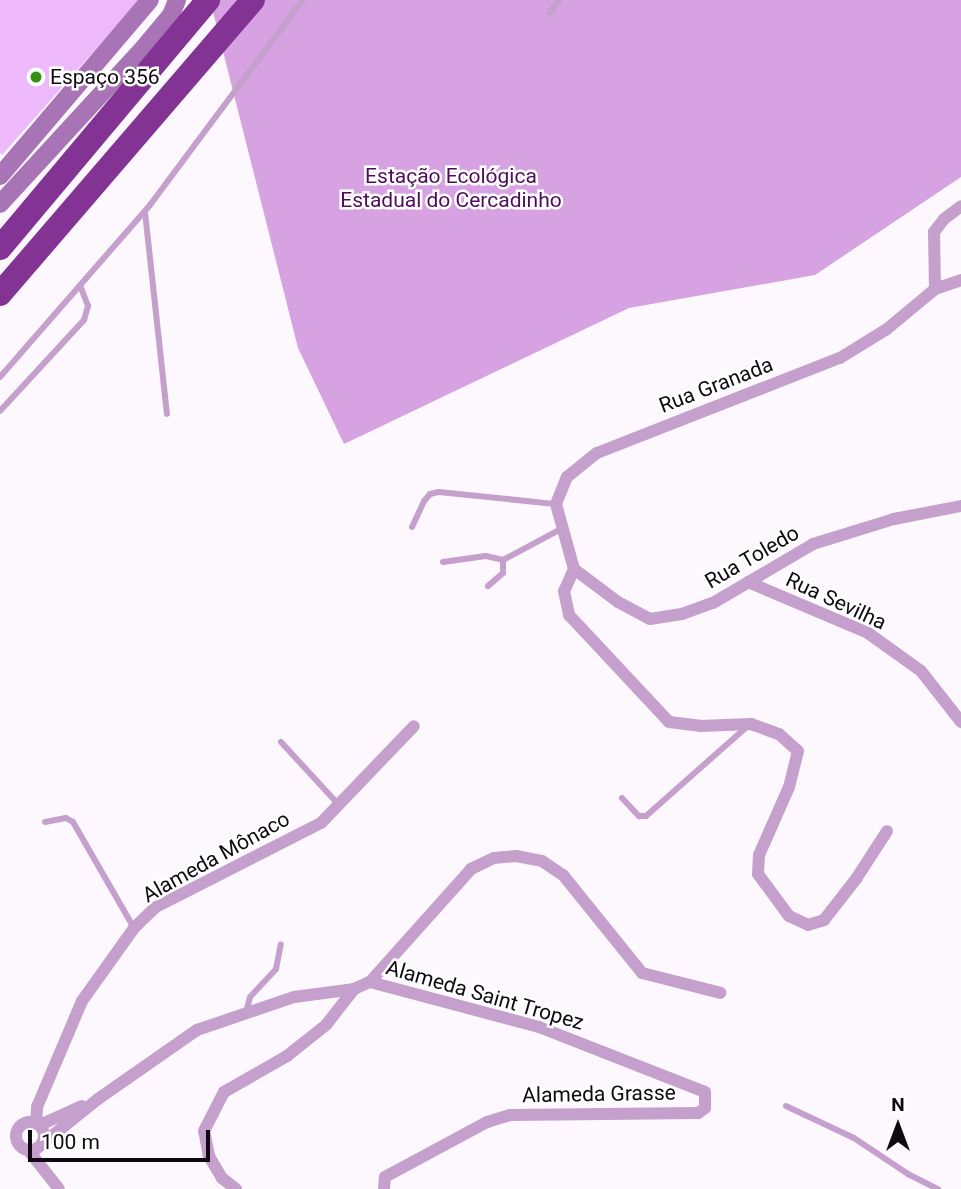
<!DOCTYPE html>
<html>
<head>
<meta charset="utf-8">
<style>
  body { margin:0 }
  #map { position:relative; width:961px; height:1189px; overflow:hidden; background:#fcf8fd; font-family:Roboto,sans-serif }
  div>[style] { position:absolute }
  .forest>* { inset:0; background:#d6a2e2 }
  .building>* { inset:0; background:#eeb9fb }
  .lane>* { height:6px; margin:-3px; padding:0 3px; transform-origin:3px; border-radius:3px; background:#c5a0cd }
  .street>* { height:12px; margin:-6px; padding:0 6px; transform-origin:6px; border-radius:6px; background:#c5a0cd }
  .street>.ring { margin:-6px; padding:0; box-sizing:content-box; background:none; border:12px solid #c5a0cd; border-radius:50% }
  .secondary>* { height:18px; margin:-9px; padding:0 9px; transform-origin:9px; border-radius:9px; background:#a974b6 }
  .highway>* { height:24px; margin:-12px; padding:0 12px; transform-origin:12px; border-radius:12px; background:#823394 }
  .dots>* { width:19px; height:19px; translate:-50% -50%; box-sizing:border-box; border:4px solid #fff; border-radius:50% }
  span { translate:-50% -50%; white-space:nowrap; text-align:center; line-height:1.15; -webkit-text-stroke:5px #fff; paint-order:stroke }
  .poi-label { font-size:21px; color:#0f0911 }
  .left { translate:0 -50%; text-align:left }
  .park-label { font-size:21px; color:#4e0d5b }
  .street-label { font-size:21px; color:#0f0911 }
  .north { position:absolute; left:863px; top:1091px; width:70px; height:70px; -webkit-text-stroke:5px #fff; paint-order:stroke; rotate:0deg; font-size:19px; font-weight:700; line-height:28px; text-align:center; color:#0f0911 }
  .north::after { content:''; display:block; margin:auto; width:24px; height:32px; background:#0f0911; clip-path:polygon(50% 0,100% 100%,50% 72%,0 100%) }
  .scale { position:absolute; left:28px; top:1130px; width:182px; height:32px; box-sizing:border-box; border:4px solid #0f0911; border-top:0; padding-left:9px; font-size:21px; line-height:24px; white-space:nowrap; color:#0f0911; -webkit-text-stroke:5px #fff; paint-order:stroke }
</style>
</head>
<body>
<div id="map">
  <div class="forest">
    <i style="clip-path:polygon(210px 0,961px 0,961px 177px,815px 275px,629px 308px,344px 444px,298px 348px)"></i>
  </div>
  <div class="building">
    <i style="clip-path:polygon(0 0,139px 0,2px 155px,0 153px)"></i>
  </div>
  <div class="lane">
    <i style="left:549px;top:13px;width:16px;rotate:-52deg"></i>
    <i style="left:145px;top:212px;width:203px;rotate:83.8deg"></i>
    <i style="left:0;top:377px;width:228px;rotate:-48.9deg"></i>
    <i style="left:150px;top:205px;width:256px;rotate:-53.3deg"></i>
    <i style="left:0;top:411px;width:124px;rotate:-47.3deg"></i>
    <i style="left:84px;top:320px;width:15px;rotate:-74deg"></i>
    <i style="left:88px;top:306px;width:22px;rotate:-111deg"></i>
    <i style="left:412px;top:527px;width:29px;rotate:-65deg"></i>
    <i style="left:424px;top:501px;width:9px;rotate:-49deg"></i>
    <i style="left:430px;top:494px;width:9px;rotate:-13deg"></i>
    <i style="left:439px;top:492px;width:118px;rotate:5.9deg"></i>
    <i style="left:503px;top:560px;width:66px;rotate:-28.1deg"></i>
    <i style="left:443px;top:562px;width:43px;rotate:-7.9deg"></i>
    <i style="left:486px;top:556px;width:17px;rotate:13deg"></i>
    <i style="left:503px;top:560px;width:13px;rotate:90deg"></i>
    <i style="left:503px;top:573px;width:20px;rotate:139deg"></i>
    <i style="left:281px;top:742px;width:84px;rotate:47.4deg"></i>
    <i style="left:622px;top:798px;width:25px;rotate:47deg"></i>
    <i style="left:639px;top:816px;width:7px"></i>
    <i style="left:646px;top:816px;width:137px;rotate:-41.5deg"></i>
    <i style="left:45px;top:822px;width:21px;rotate:-11deg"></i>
    <i style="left:66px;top:818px;width:8px;rotate:30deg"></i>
    <i style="left:73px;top:822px;width:122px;rotate:60.1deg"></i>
    <i style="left:246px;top:1013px;width:16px;rotate:-76deg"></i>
    <i style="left:250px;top:997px;width:38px;rotate:-47deg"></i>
    <i style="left:276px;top:969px;width:25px;rotate:-79deg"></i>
    <i style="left:786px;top:1106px;width:75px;rotate:25.2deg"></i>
    <i style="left:854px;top:1138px;width:65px;rotate:33.7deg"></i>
    <i style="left:908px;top:1174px;width:34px;rotate:27deg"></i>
  </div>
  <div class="street">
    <i style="left:935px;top:289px;width:57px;rotate:-91deg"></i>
    <i style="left:934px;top:232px;width:16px;rotate:-52deg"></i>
    <i style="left:944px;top:219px;width:21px;rotate:-37deg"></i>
    <i style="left:574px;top:569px;width:24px;rotate:114deg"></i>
    <i style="left:564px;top:591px;width:25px;rotate:78deg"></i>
    <i style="left:569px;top:615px;width:146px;rotate:46.9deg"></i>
    <i style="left:669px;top:722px;width:31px;rotate:7deg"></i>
    <i style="left:700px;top:726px;width:51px;rotate:-2.2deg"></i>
    <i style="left:751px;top:724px;width:30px;rotate:20deg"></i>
    <i style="left:779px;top:734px;width:25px;rotate:42deg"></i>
    <i style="left:798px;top:751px;width:37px;rotate:104deg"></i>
    <i style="left:789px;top:787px;width:74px;rotate:113.8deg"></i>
    <i style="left:759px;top:855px;width:19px;rotate:93deg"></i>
    <i style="left:758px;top:874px;width:52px;rotate:53.6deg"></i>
    <i style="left:789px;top:916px;width:21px;rotate:25deg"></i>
    <i style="left:808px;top:925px;width:17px;rotate:-17deg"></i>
    <i style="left:824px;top:920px;width:52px;rotate:-52deg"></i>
    <i style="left:856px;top:879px;width:57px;rotate:-57.1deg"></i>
    <i style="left:574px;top:569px;width:67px;rotate:-105.5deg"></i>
    <i style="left:556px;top:504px;width:29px;rotate:-68deg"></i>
    <i style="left:567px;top:477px;width:38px;rotate:-39deg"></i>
    <i style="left:597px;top:453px;width:261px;rotate:-21.4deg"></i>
    <i style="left:840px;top:358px;width:55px;rotate:-31.7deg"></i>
    <i style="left:887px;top:329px;width:62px;rotate:-39.8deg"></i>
    <i style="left:935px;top:289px;width:28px;rotate:-19deg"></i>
    <i style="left:574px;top:569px;width:55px;rotate:36.9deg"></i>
    <i style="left:618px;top:602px;width:36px;rotate:28deg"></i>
    <i style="left:650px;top:619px;width:32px;rotate:-9deg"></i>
    <i style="left:682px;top:614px;width:33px;rotate:-20deg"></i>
    <i style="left:713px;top:603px;width:116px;rotate:-30.5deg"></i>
    <i style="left:813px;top:544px;width:85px;rotate:-17.2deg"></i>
    <i style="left:894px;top:519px;width:68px;rotate:-11deg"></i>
    <i style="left:748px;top:582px;width:130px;rotate:23deg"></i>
    <i style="left:868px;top:633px;width:65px;rotate:35.6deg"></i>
    <i style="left:921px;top:671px;width:65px;rotate:51.9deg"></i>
    <i style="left:370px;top:982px;width:152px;rotate:-48.2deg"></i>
    <i style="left:471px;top:869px;width:25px;rotate:-26deg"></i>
    <i style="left:494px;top:858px;width:22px;rotate:-5deg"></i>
    <i style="left:516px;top:856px;width:26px;rotate:11deg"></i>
    <i style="left:542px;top:861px;width:25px;rotate:34deg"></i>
    <i style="left:563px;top:875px;width:126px;rotate:51.1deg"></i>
    <i style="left:642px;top:973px;width:81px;rotate:14.2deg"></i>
    <i class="ring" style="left:16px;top:1122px;width:16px;height:16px"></i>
    <i style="left:36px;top:1123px;width:16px;rotate:-86deg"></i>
    <i style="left:37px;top:1107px;width:115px;rotate:-67deg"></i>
    <i style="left:82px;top:1001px;width:90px;rotate:-54.5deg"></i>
    <i style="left:134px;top:928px;width:30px;rotate:-44deg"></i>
    <i style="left:156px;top:907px;width:185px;rotate:-27deg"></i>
    <i style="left:321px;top:823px;width:134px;rotate:-46.2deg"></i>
    <i style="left:40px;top:1125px;width:46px;rotate:-24.3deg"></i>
    <i style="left:42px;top:1144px;width:72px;rotate:-38.8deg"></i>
    <i style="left:98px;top:1099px;width:121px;rotate:-34.9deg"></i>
    <i style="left:197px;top:1030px;width:102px;rotate:-18.8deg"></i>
    <i style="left:294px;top:997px;width:61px;rotate:-7.6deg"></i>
    <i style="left:354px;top:989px;width:17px;rotate:-24deg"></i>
    <i style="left:370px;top:982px;width:175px;rotate:14.9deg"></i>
    <i style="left:539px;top:1027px;width:178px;rotate:21.4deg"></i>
    <i style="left:705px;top:1092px;width:16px;rotate:90deg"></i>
    <i style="left:705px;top:1108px;width:9px;rotate:144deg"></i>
    <i style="left:698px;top:1113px;width:188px;rotate:179.4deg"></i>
    <i style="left:510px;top:1115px;width:24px;rotate:163deg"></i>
    <i style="left:487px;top:1122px;width:116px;rotate:151.7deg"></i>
    <i style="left:385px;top:1177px;width:12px;rotate:95deg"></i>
    <i style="left:29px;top:1151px;width:48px;rotate:51.7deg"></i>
    <i style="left:236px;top:1189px;width:18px;rotate:-142deg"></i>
    <i style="left:222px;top:1178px;width:26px;rotate:-121deg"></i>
    <i style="left:209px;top:1156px;width:25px;rotate:-101deg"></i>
    <i style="left:204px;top:1131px;width:44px;rotate:-62.9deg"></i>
    <i style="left:224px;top:1092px;width:73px;rotate:-29.7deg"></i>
    <i style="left:287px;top:1056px;width:50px;rotate:-38.5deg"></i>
    <i style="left:326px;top:1025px;width:46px;rotate:-52.1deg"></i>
  </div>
  <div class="secondary">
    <i style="left:0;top:176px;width:231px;rotate:-49.6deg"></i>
    <i style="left:0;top:204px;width:216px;rotate:-47.4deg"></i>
    <i style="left:146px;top:45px;width:39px;rotate:-50deg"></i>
    <i style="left:171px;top:15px;width:16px;rotate:-68deg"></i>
  </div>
  <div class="highway">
    <i style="left:0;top:248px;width:324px;rotate:-50deg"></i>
    <i style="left:0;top:294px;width:388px;rotate:-49.3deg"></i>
  </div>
  <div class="dots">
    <i style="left:36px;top:77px;background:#329311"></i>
  </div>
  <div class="poi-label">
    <span class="left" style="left:50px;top:77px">Espaço 356</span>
  </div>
  <div class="park-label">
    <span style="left:451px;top:188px">Estação Ecológica<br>Estadual do Cercadinho</span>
  </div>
  <div class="street-label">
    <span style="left:716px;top:385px;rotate:-21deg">Rua Granada</span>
    <span style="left:752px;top:557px;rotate:-30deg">Rua Toledo</span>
    <span style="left:836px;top:601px;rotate:25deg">Rua Sevilha</span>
    <span style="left:216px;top:857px;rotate:-29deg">Alameda Mônaco</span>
    <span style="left:485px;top:995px;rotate:16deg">Alameda Saint Tropez</span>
    <span style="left:599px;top:1094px;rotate:-1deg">Alameda Grasse</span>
  </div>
  <div class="north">N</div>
  <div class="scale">100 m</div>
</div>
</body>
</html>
